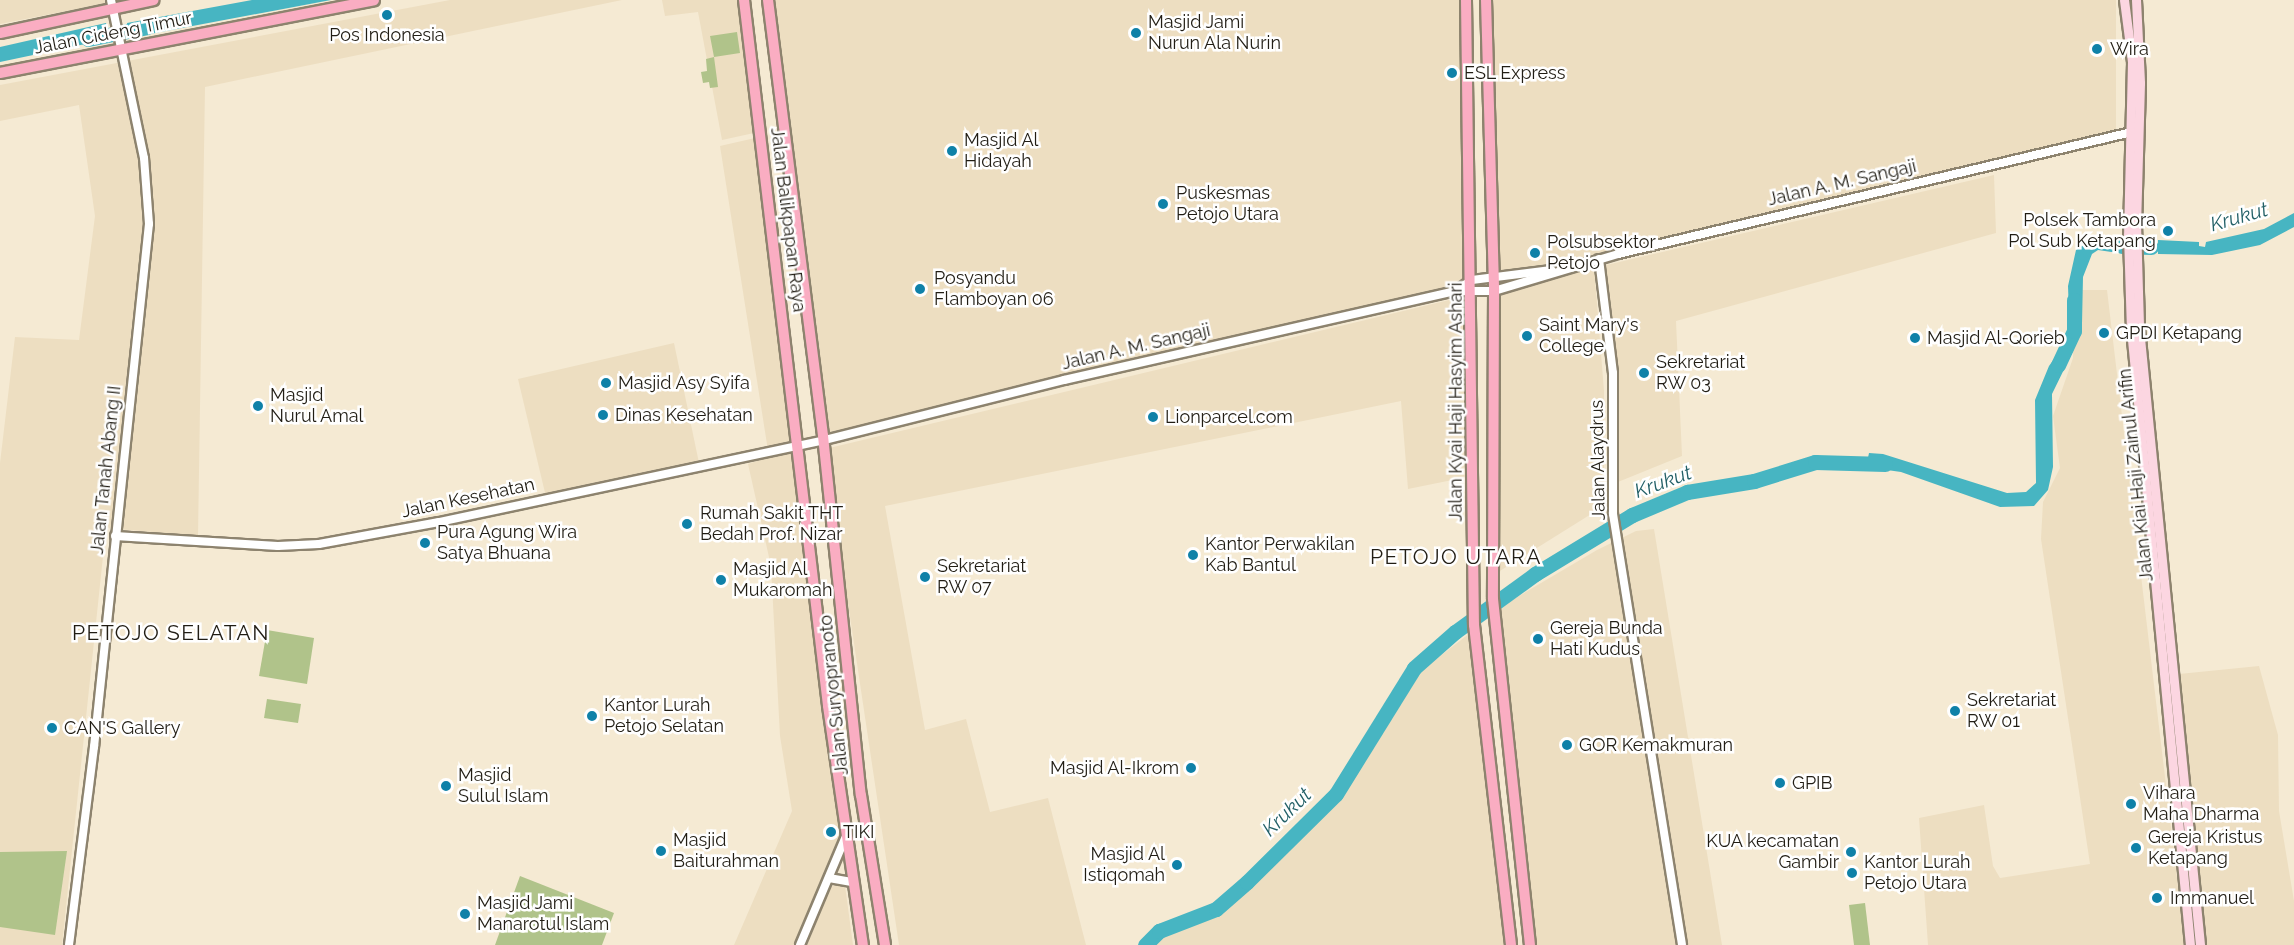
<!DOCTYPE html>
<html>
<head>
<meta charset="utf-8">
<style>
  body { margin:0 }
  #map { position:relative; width:2294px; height:945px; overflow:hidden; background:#f5ead3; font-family:Raleway,sans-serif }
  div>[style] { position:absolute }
  .built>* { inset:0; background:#eddec1 }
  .green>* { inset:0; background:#b0c38a }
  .water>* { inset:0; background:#47b5c2 }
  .river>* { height:15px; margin:-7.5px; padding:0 7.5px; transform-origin:7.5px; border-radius:7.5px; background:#47b5c2 }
  .roads { filter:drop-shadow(2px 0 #8d836e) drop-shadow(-2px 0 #8d836e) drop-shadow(0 2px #8d836e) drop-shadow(0 -2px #8d836e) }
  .tertiary>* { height:8px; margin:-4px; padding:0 4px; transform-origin:4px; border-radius:4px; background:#fff }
  .secondary>* { height:9px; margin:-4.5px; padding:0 4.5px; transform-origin:4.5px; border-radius:4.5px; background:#fcd6e1 }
  .primary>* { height:10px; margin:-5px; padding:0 5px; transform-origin:5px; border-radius:5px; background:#faadc2 }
  .dots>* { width:16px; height:16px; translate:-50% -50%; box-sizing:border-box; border:3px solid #fff; border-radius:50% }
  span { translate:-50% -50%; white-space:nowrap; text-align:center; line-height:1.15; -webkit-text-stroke:5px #fff; paint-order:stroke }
  .poi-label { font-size:18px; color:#211d14 }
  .left { translate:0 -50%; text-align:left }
  .right { translate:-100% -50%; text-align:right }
  .street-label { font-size:18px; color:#211d14 }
  .water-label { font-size:20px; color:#236067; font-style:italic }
  .quarter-label { font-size:21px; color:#211d14; letter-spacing:1.5px }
</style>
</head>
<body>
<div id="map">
  <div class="built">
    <i style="clip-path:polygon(0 0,123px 0,0 24px)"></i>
    <i style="clip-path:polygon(450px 0,622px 0,205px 87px,198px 536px,106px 528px,62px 945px,0 945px,0 463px,15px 337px,79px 340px,95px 216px,79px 105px,0 121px,0 85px)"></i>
    <i style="clip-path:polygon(662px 0,739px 0,754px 133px,722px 140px,698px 12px,665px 16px)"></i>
    <i style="clip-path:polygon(775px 0,1459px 0,1465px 285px,826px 438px)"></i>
    <i style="clip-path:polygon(1484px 0,2116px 0,2116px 133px,1492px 284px)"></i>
    <i style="clip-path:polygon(755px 138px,842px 842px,796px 945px,734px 945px,792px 811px,780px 736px,771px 566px,748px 464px,769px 457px,720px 146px)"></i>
    <i style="clip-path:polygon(1994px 175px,1996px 233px,1676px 321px,1682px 456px,1613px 484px,1602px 266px)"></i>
    <i style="clip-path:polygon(1594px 266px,1604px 391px,1604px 506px,1495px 574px,1498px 291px)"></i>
    <i style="clip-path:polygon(2074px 290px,2107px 290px,2185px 945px,1928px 945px,1919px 818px,1984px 805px,1993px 866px,2000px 878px,2090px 864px,2041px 539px,2043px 502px,2060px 468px,2053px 416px,2073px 358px)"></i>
    <i style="clip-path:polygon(1466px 296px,1467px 477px,1408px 489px,1401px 401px,885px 506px,925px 730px,966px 719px,990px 812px,1048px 798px,1086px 945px,899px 945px,825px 449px)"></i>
    <i style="clip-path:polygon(674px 343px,699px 463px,546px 497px,518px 379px)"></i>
    <i style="clip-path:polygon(1654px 529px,1722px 945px,1531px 945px,1492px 612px,1597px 550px,1636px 531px)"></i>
    <i style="clip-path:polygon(1474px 630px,1510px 945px,1151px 945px,1160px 936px,1223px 911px,1274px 864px,1342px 793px,1422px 670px)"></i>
    <i style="clip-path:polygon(2259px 666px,2278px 735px,2279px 811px,2294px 901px,2294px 945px,2197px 945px,2169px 675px)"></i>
    <i style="clip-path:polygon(844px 878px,853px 945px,807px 945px,830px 888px)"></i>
  </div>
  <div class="green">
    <i style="clip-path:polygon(737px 32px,740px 53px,714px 57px,718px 87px,710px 88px,709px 82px,703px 83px,701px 72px,707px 71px,706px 59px,714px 57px,710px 36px)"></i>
    <i style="clip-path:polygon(267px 630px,314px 638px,307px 684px,259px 676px)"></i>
    <i style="clip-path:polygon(267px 699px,301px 704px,298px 723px,264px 718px)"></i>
    <i style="clip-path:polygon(67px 851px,55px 935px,0 927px,0 852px)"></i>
    <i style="clip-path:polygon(520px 876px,614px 913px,602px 945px,495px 945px)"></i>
    <i style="clip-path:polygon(1865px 903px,1870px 945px,1854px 945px,1849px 905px)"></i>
  </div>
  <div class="water">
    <i style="clip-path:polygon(252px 0,331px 0,129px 38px,127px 23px)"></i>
    <i style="clip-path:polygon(106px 23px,109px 39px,0 62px,0 47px)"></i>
    <i style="clip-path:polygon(2294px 213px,2294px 227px,2260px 245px,2212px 255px,2158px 254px,2158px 240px,2199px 242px,2199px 246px,2205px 247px,2206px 242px,2264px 229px)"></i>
    <i style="clip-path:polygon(2091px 240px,2124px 242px,2125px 254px,2098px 250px,2092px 254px,2083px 277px,2082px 324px,2069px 314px,2068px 286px,2076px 250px)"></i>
    <i style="clip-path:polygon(2064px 345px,2074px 349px,2052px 394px,2053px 467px,2048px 490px,2034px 506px,2000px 507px,1901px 472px,1866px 467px,1869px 453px,1883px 454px,2007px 493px,2026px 492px,2036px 483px,2035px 400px,2049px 366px)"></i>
  </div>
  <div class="river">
    <i style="left:88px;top:39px;width:60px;rotate:-11.5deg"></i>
    <i style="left:2122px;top:246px;width:29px;rotate:2deg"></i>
    <i style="left:2058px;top:365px;width:38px;rotate:-65deg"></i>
    <i style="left:2074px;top:331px;width:31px;rotate:-90deg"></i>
    <i style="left:1145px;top:945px;width:20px;rotate:-45deg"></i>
    <i style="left:1159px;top:931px;width:61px;rotate:-21.1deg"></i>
    <i style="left:1216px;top:909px;width:41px;rotate:-41.1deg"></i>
    <i style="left:1247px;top:882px;width:125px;rotate:-44.7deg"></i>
    <i style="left:1336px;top:794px;width:148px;rotate:-58.2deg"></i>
    <i style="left:1414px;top:668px;width:55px;rotate:-41.3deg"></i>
    <i style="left:1455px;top:632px;width:99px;rotate:-35.9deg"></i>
    <i style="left:1535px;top:574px;width:114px;rotate:-31.3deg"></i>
    <i style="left:1632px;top:515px;width:60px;rotate:-22.7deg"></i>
    <i style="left:1687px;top:492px;width:68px;rotate:-9.3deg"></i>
    <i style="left:1754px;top:481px;width:64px;rotate:-17.3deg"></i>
    <i style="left:1815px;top:462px;width:70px;rotate:1.6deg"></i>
  </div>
  <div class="roads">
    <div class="tertiary">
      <i style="left:1599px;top:259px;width:115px;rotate:83deg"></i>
      <i style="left:1613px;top:373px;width:141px;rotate:90deg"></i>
      <i style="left:1613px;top:514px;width:436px;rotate:80.9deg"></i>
      <i style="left:1456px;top:291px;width:19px;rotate:-35deg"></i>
      <i style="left:1472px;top:280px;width:80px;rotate:-7.2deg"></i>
      <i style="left:115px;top:536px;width:163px;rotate:3.5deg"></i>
      <i style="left:278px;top:546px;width:41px;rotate:-2.8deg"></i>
      <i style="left:319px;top:544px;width:122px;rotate:-10.4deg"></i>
      <i style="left:439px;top:522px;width:395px;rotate:-12deg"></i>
      <i style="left:825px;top:440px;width:246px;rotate:-14.1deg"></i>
      <i style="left:1064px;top:380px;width:402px;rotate:-12.8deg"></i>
      <i style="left:1456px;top:291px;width:38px"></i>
      <i style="left:1494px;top:291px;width:129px;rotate:-16.6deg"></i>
      <i style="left:1618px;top:254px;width:532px;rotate:-13.36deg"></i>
      <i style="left:829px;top:878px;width:23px;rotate:10deg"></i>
      <i style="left:69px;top:945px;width:200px;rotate:-82.8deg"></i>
      <i style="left:94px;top:747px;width:526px;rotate:-84deg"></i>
      <i style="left:149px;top:224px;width:66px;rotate:-94.3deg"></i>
      <i style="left:144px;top:158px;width:161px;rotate:-101.8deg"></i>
      <i style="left:800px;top:945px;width:118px;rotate:-67.1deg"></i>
    </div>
    <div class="secondary">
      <i style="left:2124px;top:0;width:63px;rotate:82.6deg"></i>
      <i style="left:2132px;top:62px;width:173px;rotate:91.3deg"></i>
      <i style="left:2128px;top:235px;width:94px;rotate:88.2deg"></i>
      <i style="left:2131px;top:329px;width:619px;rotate:84.53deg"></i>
      <i style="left:2136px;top:0;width:83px;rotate:87.2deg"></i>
      <i style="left:2140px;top:83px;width:141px;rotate:91.6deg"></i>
      <i style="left:2136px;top:224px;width:104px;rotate:88.3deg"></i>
      <i style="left:2139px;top:328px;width:620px;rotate:84.35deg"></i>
    </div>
    <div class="primary">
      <i style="left:744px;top:0;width:711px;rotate:83.21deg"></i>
      <i style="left:828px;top:706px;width:242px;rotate:81.7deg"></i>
      <i style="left:768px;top:0;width:439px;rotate:82.8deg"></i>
      <i style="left:823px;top:436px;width:361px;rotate:84deg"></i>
      <i style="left:861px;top:795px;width:152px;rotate:80.9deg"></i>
      <i style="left:1466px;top:0;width:625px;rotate:89.27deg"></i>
      <i style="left:1474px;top:625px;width:322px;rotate:83.4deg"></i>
      <i style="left:1486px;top:0;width:291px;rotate:88.4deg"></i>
      <i style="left:1494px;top:291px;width:308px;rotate:90.2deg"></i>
      <i style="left:1493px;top:599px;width:348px;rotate:83.9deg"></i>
      <i style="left:0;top:33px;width:157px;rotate:-12.1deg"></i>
      <i style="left:0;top:73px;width:381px;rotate:-11deg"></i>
    </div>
  </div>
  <div class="dots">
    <i style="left:387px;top:15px;background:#0f81a8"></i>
    <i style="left:1136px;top:33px;background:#0f81a8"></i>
    <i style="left:2097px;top:49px;background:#0f81a8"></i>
    <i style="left:1452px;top:73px;background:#0f81a8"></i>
    <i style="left:952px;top:151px;background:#0f81a8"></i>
    <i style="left:1163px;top:204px;background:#0f81a8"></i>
    <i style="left:2168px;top:231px;background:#0f81a8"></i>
    <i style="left:1535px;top:253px;background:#0f81a8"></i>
    <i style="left:920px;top:289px;background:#0f81a8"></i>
    <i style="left:2104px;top:333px;background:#0f81a8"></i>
    <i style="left:1527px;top:336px;background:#0f81a8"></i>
    <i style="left:1915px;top:338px;background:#0f81a8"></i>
    <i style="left:1644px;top:373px;background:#0f81a8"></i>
    <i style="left:606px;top:383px;background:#0f81a8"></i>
    <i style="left:258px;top:406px;background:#0f81a8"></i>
    <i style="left:603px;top:415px;background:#0f81a8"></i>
    <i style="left:1153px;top:417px;background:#0f81a8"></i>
    <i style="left:687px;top:524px;background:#0f81a8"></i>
    <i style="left:425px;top:543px;background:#0f81a8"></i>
    <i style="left:1193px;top:555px;background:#0f81a8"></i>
    <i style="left:925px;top:577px;background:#0f81a8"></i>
    <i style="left:721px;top:580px;background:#0f81a8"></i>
    <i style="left:1538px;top:639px;background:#0f81a8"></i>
    <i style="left:1955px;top:711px;background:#0f81a8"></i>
    <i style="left:592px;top:716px;background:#0f81a8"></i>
    <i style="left:52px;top:728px;background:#0f81a8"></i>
    <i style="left:1567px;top:745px;background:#0f81a8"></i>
    <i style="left:1191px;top:768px;background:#0f81a8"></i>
    <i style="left:1780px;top:783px;background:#0f81a8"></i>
    <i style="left:446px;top:786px;background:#0f81a8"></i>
    <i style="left:2131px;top:804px;background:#0f81a8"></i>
    <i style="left:831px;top:832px;background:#0f81a8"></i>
    <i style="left:2136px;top:848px;background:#0f81a8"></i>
    <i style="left:661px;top:851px;background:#0f81a8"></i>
    <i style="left:1851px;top:852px;background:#0f81a8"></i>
    <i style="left:1177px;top:865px;background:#0f81a8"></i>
    <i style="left:1852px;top:873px;background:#0f81a8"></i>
    <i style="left:2157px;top:898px;background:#0f81a8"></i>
    <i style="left:465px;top:914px;background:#0f81a8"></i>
  </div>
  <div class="poi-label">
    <span class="left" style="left:1148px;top:33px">Masjid Jami<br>Nurun Ala Nurin</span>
    <span style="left:387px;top:35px">Pos Indonesia</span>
    <span class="left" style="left:2110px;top:49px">Wira</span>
    <span class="left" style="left:1464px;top:73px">ESL Express</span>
    <span class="left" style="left:964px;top:151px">Masjid Al<br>Hidayah</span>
    <span class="left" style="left:1176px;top:204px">Puskesmas<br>Petojo Utara</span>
    <span class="right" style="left:2156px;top:231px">Polsek Tambora<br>Pol Sub Ketapang</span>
    <span class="left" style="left:1547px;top:253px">Polsubsektor<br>Petojo</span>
    <span class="left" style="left:934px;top:289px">Posyandu<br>Flamboyan 06</span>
    <span class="left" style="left:1539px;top:336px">Saint Mary's<br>College</span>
    <span class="left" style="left:2116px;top:333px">GPDI Ketapang</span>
    <span class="left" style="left:1927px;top:338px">Masjid Al-Qorieb</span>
    <span class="left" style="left:1656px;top:373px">Sekretariat<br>RW 03</span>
    <span class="left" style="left:618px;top:383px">Masjid Asy Syifa</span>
    <span class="left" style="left:270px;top:406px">Masjid<br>Nurul Amal</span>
    <span class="left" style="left:615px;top:415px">Dinas Kesehatan</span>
    <span class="left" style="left:1165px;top:417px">Lionparcel.com</span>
    <span class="left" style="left:700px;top:524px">Rumah Sakit THT<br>Bedah Prof. Nizar</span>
    <span class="left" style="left:437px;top:543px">Pura Agung Wira<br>Satya Bhuana</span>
    <span class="left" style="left:1205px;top:555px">Kantor Perwakilan<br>Kab Bantul</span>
    <span class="left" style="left:937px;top:577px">Sekretariat<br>RW 07</span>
    <span class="left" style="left:733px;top:580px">Masjid Al<br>Mukaromah</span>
    <span class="left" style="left:1550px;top:639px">Gereja Bunda<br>Hati Kudus</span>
    <span class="left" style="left:1967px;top:711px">Sekretariat<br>RW 01</span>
    <span class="left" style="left:604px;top:716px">Kantor Lurah<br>Petojo Selatan</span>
    <span class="left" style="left:64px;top:728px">CAN'S Gallery</span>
    <span class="left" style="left:1579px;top:745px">GOR Kemakmuran</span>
    <span class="right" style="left:1179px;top:768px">Masjid Al-Ikrom</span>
    <span class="left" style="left:458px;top:786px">Masjid<br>Sulul Islam</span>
    <span class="left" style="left:1792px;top:783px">GPIB</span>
    <span class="left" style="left:2143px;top:804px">Vihara<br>Maha Dharma</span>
    <span class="left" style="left:843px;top:832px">TIKI</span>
    <span class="left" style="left:2148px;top:848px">Gereja Kristus<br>Ketapang</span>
    <span class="left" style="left:673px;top:851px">Masjid<br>Baiturahman</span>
    <span class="right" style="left:1839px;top:852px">KUA kecamatan<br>Gambir</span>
    <span class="right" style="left:1165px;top:865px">Masjid Al<br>Istiqomah</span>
    <span class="left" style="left:1864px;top:873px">Kantor Lurah<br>Petojo Utara</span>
    <span class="left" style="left:2170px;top:898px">Immanuel</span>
    <span class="left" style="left:477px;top:914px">Masjid Jami<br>Manarotul Islam</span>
  </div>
  <div class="street-label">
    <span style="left:113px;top:33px;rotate:-11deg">Jalan Cideng Timur</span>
    <span style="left:1842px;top:183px;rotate:-13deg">Jalan A. M. Sangaji</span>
    <span style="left:788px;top:220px;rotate:83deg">Jalan Balikpapan Raya</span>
    <span style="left:1136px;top:347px;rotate:-13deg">Jalan A. M. Sangaji</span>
    <span style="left:1456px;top:402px;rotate:-90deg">Jalan Kyai Haji Hasyim Ashari</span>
    <span style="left:1598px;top:460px;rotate:-91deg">Jalan Alaydrus</span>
    <span style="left:106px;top:470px;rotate:-84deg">Jalan Tanah Abang II</span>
    <span style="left:2136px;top:475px;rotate:-96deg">Jalan Kiai Haji Zainul Arifin</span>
    <span style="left:468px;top:498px;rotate:-12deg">Jalan Kesehatan</span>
    <span style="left:834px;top:695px;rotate:-96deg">Jalan Suryopranoto</span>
  </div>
  <div class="water-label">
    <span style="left:2239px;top:217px;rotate:-16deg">Krukut</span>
    <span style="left:1663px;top:482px;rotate:-20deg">Krukut</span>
    <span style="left:1287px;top:812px;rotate:-44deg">Krukut</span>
  </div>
  <div class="quarter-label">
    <span style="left:1456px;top:557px">PETOJO UTARA</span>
    <span style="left:171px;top:633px">PETOJO SELATAN</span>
  </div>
</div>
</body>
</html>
